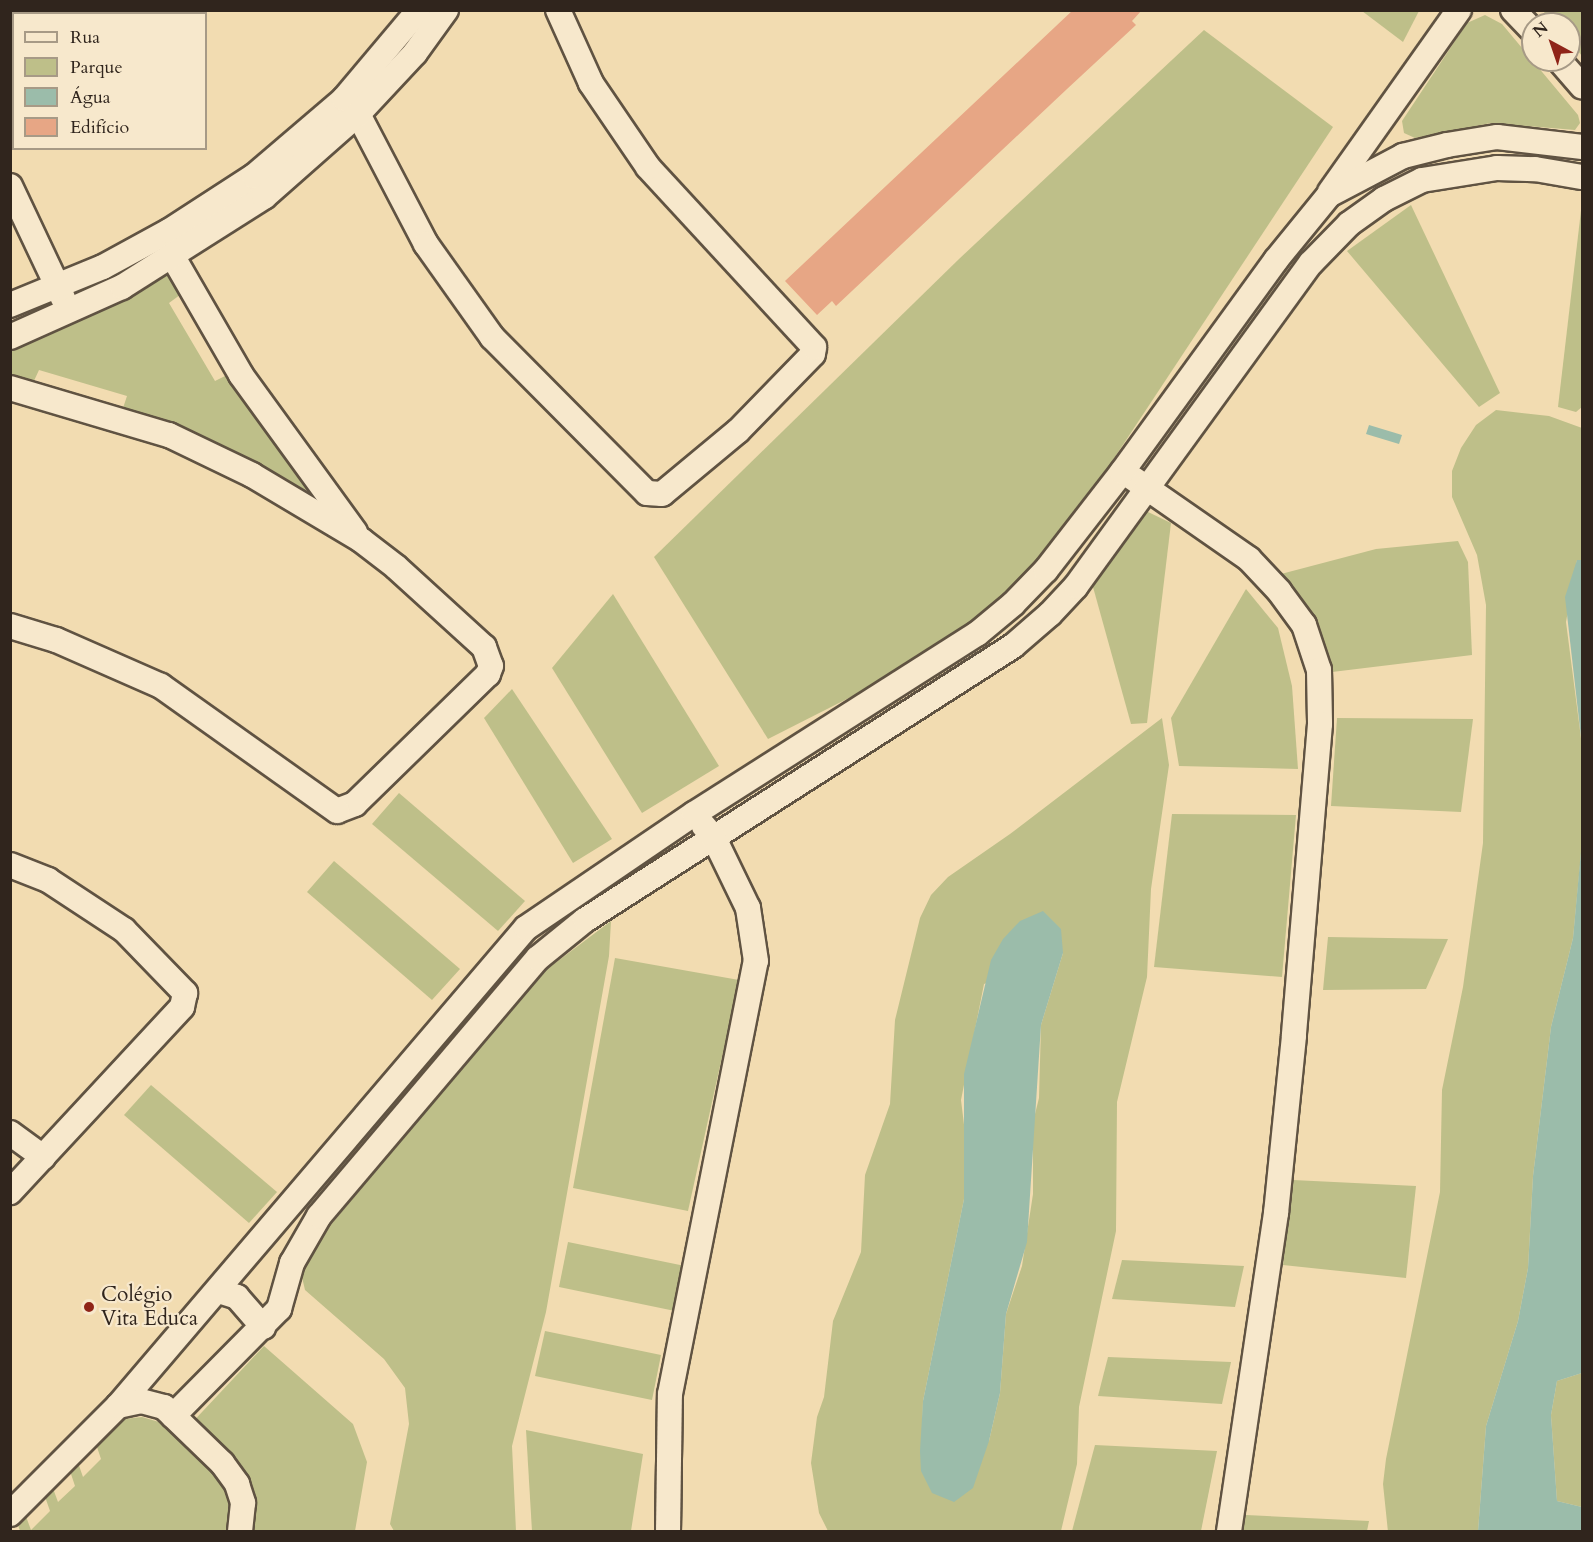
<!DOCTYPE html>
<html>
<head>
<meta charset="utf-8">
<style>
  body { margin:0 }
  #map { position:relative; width:1593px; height:1542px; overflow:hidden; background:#f2dcb1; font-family:Cardo,serif }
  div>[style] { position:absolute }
  .green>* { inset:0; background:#bebf89 }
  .water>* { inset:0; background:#9bbcaa }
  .building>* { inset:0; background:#e7a685 }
  .roads { filter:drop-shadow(2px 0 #605342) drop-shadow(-2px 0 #605342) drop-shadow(0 2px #605342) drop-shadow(0 -2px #605342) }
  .minor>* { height:24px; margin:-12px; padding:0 12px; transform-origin:12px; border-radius:12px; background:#f7e8cc }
  .dots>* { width:16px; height:16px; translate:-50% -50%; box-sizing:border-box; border:3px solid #f7e8cc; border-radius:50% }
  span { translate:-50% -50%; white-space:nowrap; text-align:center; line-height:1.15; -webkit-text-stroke:4.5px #f7e8cc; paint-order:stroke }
  .poi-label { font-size:21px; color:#30251d }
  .left { translate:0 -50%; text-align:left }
  .frame { position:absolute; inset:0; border:12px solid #30251d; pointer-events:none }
  .legend { position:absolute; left:12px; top:12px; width:195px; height:138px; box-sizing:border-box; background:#f7e8cc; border:2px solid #a79a86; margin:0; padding:8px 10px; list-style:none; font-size:18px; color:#30251d }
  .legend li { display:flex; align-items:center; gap:12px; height:30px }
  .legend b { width:30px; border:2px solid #a79a86 }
  .north { position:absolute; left:1521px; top:12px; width:60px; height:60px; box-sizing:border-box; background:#f7e8cc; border:2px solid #a79a86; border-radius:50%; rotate:320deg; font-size:16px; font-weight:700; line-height:24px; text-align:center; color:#30251d }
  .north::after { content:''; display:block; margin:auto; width:21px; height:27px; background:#8f2418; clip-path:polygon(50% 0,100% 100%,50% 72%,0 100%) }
</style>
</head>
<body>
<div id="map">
  <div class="green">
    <i style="clip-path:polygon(1362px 11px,1419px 11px,1403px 42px)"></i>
    <i style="clip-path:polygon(1543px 11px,1582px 11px,1582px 56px,1569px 40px,1569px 24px,1555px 24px)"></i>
    <i style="clip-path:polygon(1485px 15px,1502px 24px,1578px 115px,1580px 123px,1575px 130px,1491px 123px,1415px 138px,1404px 133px,1402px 121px,1467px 23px)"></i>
    <i style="clip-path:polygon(1204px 30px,1333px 127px,1099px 481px,1041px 560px,985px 617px,900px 672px,768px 739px,654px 557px,959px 259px)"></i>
    <i style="clip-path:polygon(1582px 202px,1582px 407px,1576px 412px,1558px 407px)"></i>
    <i style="clip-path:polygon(1411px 205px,1500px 393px,1479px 407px,1347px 251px)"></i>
    <i style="clip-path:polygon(170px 273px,184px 292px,169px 303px,215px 381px,229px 374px,313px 495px,307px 501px,122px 411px,127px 396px,39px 370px,33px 383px,11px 378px,10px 349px)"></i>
    <i style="clip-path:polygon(1496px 410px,1549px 416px,1582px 428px,1582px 560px,1577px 560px,1566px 622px,1582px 746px,1581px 854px,1573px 938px,1551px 1027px,1533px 1176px,1528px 1268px,1518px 1321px,1486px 1426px,1478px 1531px,1388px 1532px,1383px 1484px,1386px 1459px,1440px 1192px,1442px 1090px,1463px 987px,1483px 843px,1486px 605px,1477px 555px,1452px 497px,1452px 471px,1461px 448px,1476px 425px)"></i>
    <i style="clip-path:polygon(1146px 511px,1171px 523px,1147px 723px,1131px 724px,1093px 587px)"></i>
    <i style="clip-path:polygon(1458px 541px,1468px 562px,1472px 655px,1332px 672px,1281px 574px,1376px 549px)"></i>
    <i style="clip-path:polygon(1246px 589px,1278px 628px,1292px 686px,1298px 769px,1179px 766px,1171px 718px)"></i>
    <i style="clip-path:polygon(613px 594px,719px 766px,642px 813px,552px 668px)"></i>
    <i style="clip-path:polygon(512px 689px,612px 839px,573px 863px,484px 718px)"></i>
    <i style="clip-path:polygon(evenodd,1162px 718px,1169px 765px,1151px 889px,1147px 977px,1117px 1102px,1116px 1231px,1079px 1407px,1077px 1464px,1061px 1531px,828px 1531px,819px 1513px,811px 1463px,817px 1417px,824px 1397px,833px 1321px,861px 1252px,865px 1175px,890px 1104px,895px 1020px,920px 918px,931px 895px,948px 877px,1010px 834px,1162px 718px,1063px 953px,1041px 1025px,1039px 1098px,1033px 1122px,1033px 1194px,1022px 1266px,1006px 1314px,1000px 1393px,989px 1441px,921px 1471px,923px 1401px,964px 1199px,967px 1149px,961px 1100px,984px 984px,1063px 953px)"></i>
    <i style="clip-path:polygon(1337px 718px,1473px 719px,1461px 812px,1331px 806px)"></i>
    <i style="clip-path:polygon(399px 793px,525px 901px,498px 931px,372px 824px)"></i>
    <i style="clip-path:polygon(1172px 814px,1296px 815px,1282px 977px,1154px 967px)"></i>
    <i style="clip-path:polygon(334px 861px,460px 969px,432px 1000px,307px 892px)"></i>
    <i style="clip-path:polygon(611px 921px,609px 956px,546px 1312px,512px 1446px,516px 1531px,394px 1531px,390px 1524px,409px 1424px,405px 1388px,384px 1359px,305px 1290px,301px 1273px,305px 1256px,538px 976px)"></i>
    <i style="clip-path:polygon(1328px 937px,1448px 939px,1426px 989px,1323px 990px)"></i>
    <i style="clip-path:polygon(615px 958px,739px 980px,688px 1211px,573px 1188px)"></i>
    <i style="clip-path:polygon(151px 1085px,277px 1192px,249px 1223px,124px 1115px)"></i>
    <i style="clip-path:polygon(1293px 1180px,1416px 1186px,1406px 1278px,1283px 1265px)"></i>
    <i style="clip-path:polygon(568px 1242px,685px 1266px,675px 1311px,559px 1287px)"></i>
    <i style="clip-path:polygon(1122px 1260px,1244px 1266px,1235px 1307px,1112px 1299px)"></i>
    <i style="clip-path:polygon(545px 1331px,661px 1355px,652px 1400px,535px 1376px)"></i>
    <i style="clip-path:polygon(264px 1346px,353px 1424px,367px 1462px,355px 1531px,240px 1531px,243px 1503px,187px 1428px)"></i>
    <i style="clip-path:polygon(1108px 1357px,1231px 1362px,1222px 1404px,1098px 1396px)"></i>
    <i style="clip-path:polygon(1582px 1373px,1582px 1507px,1557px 1501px,1551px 1415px,1557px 1381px)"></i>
    <i style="clip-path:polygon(142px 1417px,159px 1422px,212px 1468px,230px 1494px,232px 1510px,229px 1532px,20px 1531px,16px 1519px,24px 1511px,31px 1530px,50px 1511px,43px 1491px,51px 1483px,58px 1502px,75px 1486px,68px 1465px,76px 1457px,83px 1477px,101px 1459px,94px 1438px,107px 1426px,124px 1419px)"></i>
    <i style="clip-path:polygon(526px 1430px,643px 1454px,631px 1531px,532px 1531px)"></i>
    <i style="clip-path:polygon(1095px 1445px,1217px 1451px,1201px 1531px,1072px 1531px)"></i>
    <i style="clip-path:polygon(1246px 1515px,1369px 1521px,1367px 1531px,1243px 1531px)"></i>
  </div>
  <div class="water">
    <i style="clip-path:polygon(1369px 425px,1402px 435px,1399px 444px,1366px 434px)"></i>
    <i style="clip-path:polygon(1577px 560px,1582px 560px,1582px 746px,1565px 597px)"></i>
    <i style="clip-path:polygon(1582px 840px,1582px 1373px,1557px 1381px,1551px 1415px,1557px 1501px,1582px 1507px,1582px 1531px,1478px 1531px,1486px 1426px,1518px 1321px,1528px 1268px,1533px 1176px,1551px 1027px,1573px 938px)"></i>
    <i style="clip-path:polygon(1043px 911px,1061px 929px,1063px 953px,1041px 1025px,1027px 1242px,1006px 1314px,1000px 1393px,989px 1441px,973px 1488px,954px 1502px,932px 1493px,921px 1471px,920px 1451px,923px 1401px,964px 1199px,964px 1074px,991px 960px,1003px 939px,1020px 921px)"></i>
  </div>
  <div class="building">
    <i style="clip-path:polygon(1073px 10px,1142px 10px,1132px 21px,1136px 25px,1067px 89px,836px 306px,832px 301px,817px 315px,785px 281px)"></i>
  </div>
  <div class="roads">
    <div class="minor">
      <i style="left:1513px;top:10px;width:29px;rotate:46deg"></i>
      <i style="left:74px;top:14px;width:6px;rotate:-39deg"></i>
      <i style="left:10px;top:53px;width:4px;rotate:-27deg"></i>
      <i style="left:1559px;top:60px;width:35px;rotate:49deg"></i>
      <i style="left:344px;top:99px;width:21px;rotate:47deg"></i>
      <i style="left:358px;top:114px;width:147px;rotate:62.4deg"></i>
      <i style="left:426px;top:244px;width:114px;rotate:54.6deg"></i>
      <i style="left:492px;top:337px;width:220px;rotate:45.2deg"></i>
      <i style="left:647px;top:493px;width:15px;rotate:4deg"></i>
      <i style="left:662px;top:494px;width:99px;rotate:-39.7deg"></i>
      <i style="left:738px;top:431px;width:107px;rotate:-45.8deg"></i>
      <i style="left:813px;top:354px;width:7px;rotate:-82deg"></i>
      <i style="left:814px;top:347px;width:245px;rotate:-132.7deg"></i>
      <i style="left:648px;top:167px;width:102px;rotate:-124.2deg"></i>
      <i style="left:591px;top:83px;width:80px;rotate:-114.3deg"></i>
      <i style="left:10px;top:186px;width:124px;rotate:64.7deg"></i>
      <i style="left:1330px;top:192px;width:223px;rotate:-54.7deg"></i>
      <i style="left:173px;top:257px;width:136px;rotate:60deg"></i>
      <i style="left:241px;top:375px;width:194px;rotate:54deg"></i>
      <i style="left:10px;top:305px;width:100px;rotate:-22.2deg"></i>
      <i style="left:103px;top:267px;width:75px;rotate:-28.6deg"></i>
      <i style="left:169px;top:231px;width:101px;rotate:-32.9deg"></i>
      <i style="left:254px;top:176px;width:118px;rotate:-40.5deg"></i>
      <i style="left:344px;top:99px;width:116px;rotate:-49.9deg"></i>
      <i style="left:10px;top:337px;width:123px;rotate:-24.1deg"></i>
      <i style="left:122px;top:287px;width:168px;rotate:-32.4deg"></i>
      <i style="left:264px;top:197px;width:125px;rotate:-41.4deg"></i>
      <i style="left:358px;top:114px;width:83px;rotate:-46.9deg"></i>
      <i style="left:415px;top:53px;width:53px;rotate:-54.2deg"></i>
      <i style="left:10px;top:388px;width:166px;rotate:16.5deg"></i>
      <i style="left:169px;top:435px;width:92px;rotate:25.7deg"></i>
      <i style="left:252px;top:475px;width:127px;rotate:30.8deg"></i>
      <i style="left:361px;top:540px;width:44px;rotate:37.6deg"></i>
      <i style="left:396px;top:567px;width:119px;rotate:42.3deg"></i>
      <i style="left:484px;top:647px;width:20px;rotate:70deg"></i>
      <i style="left:491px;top:666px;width:9px;rotate:111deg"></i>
      <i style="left:488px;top:674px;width:186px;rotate:135.7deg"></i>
      <i style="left:355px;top:804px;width:19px;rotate:159deg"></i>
      <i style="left:337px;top:811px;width:216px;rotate:-144.6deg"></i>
      <i style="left:161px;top:686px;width:115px;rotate:-156.3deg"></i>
      <i style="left:56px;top:640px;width:48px;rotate:-163.1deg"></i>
      <i style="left:1134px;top:479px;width:140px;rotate:34.8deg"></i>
      <i style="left:1249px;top:559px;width:44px;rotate:46.8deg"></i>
      <i style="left:1279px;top:591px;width:42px;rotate:53.7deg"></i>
      <i style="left:1304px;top:625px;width:47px;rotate:71.6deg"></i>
      <i style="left:1319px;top:670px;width:54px;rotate:88.9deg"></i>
      <i style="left:1320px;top:724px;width:313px;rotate:94.8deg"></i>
      <i style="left:1294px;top:1036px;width:178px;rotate:95.8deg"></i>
      <i style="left:1276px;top:1213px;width:322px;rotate:98.4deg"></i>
      <i style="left:10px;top:865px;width:41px;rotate:21.5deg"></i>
      <i style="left:48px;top:880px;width:91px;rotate:33.3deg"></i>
      <i style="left:124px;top:930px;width:88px;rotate:45.9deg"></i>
      <i style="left:185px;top:993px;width:14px;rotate:102deg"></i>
      <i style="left:182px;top:1007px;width:253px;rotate:132.9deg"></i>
      <i style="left:10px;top:1133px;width:41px;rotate:36deg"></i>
      <i style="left:219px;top:1291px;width:19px;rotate:18deg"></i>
      <i style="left:237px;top:1297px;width:40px;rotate:49deg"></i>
      <i style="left:118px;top:1406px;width:628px;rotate:-49.52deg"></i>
      <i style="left:526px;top:928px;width:203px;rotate:-34.2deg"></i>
      <i style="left:694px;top:814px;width:335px;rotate:-32.5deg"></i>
      <i style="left:977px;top:634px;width:47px;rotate:-39.8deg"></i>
      <i style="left:1013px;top:604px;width:47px;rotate:-45.9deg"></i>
      <i style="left:1046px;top:570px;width:124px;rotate:-52.2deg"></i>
      <i style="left:1122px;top:472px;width:262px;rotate:-54deg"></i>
      <i style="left:1276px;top:260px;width:84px;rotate:-50.8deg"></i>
      <i style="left:1329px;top:195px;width:84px;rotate:-27.8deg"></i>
      <i style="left:1403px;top:156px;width:45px;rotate:-14deg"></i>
      <i style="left:1447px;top:145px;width:51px;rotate:-9.1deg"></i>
      <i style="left:1497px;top:137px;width:86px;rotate:6.7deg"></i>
      <i style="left:173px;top:1416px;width:151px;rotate:-45.3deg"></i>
      <i style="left:279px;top:1309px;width:48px;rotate:-74.2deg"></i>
      <i style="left:292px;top:1263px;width:54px;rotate:-60.1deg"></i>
      <i style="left:319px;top:1216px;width:338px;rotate:-49.7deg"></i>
      <i style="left:538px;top:958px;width:60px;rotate:-39deg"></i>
      <i style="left:585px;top:920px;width:508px;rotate:-32.63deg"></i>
      <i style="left:1013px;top:646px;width:49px;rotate:-40.9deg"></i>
      <i style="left:1050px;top:614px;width:38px;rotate:-47deg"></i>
      <i style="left:1076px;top:586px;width:399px;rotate:-54deg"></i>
      <i style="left:1311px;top:263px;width:54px;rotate:-45.7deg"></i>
      <i style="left:1349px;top:224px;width:43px;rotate:-35.5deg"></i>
      <i style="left:1384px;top:199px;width:42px;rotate:-26.6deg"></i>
      <i style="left:1422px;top:180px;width:76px;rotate:-9.1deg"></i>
      <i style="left:1497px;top:168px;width:38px;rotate:2deg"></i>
      <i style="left:1535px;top:169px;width:48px;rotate:9.7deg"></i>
      <i style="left:10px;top:1514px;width:153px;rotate:-45deg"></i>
      <i style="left:118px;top:1406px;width:24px;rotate:-12deg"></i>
      <i style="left:141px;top:1401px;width:24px;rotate:15deg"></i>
      <i style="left:164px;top:1407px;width:81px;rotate:44deg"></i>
      <i style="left:222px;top:1463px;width:26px;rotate:54deg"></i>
      <i style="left:237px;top:1484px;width:20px;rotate:72deg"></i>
      <i style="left:243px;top:1503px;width:29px;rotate:96deg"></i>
      <i style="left:668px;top:1532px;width:138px;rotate:-89.2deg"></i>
      <i style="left:670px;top:1394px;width:441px;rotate:-78.8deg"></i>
      <i style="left:756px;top:961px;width:54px;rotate:-98.6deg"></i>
      <i style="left:748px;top:908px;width:78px;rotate:-115.9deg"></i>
      <i style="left:714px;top:838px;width:16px;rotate:-130deg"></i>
    </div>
  </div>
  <div class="dots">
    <i style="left:89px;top:1307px;background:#8f2418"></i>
  </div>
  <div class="poi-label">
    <span class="left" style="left:101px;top:1307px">Colégio<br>Vita Educa</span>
  </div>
  <div class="frame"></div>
  <ul class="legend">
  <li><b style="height:8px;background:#f7e8cc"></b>Rua</li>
  <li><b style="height:16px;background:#bebf89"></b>Parque</li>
  <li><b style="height:16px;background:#9bbcaa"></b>Água</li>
  <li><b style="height:16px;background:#e7a685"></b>Edifício</li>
  </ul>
  <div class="north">N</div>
</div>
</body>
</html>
